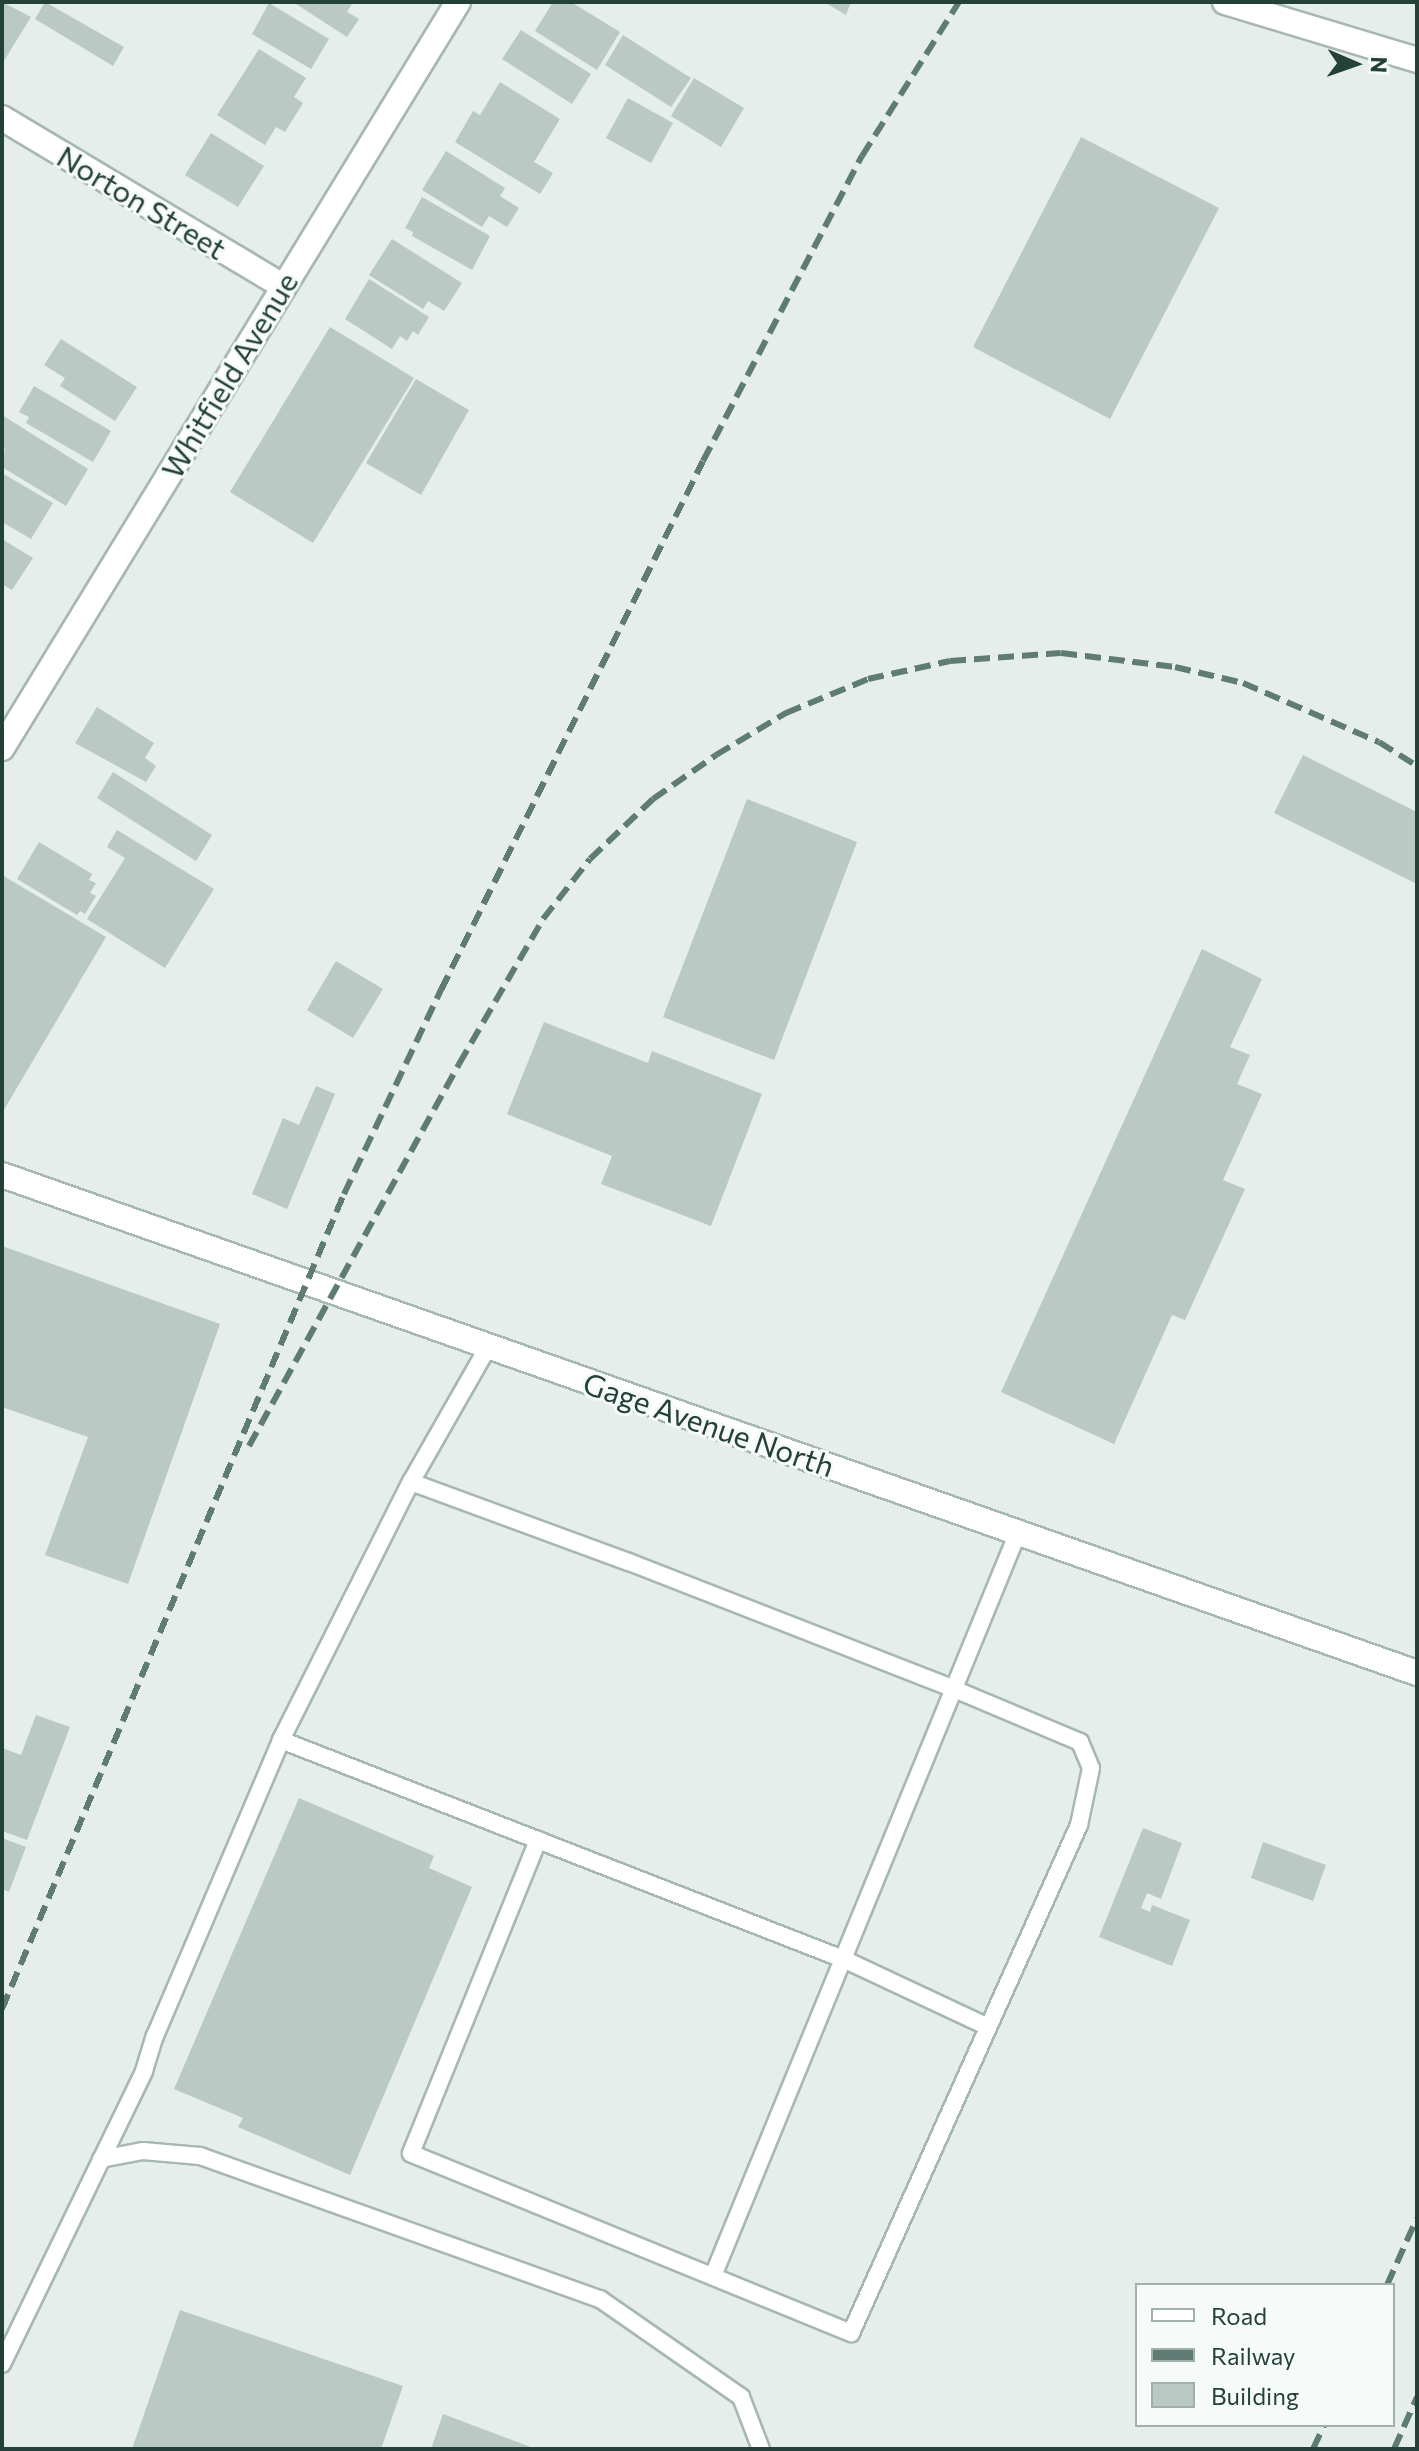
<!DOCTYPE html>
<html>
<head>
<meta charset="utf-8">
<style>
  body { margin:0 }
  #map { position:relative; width:1419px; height:2451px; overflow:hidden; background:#e5eeea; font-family:Commissioner,sans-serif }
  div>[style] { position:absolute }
  .building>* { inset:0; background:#bac9c3 }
  .roads { filter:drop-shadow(2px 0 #a7b7b1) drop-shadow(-2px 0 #a7b7b1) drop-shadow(0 2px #a7b7b1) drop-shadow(0 -2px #a7b7b1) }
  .lane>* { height:16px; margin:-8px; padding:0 8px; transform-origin:8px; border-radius:8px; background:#fff }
  .street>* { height:24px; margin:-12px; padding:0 12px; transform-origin:12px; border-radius:12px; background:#fff }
  .secondary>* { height:24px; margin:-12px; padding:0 12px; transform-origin:12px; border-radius:12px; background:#fff }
  .rail>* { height:6px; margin-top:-3px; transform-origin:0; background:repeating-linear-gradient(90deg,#5e7c73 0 16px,transparent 0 24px) }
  span { translate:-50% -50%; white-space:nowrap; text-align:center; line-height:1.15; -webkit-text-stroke:6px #f6faf8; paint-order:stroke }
  .street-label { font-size:30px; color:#234138 }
  .frame { position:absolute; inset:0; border:4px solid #234138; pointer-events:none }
  .legend { position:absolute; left:1135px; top:2283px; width:260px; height:144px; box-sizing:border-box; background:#f6faf8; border:2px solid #a2b0ab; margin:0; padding:10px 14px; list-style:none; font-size:24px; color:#234138 }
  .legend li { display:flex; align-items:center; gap:16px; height:40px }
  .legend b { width:40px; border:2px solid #a2b0ab }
  .north { position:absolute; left:1315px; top:24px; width:80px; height:80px; -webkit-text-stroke:6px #f6faf8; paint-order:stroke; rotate:92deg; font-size:22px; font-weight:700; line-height:32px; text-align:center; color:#234138 }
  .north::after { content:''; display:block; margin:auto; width:28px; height:36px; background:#234138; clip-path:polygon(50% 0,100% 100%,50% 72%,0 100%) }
</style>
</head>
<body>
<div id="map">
  <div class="building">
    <i style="clip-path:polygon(2px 2px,31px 17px,2px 64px)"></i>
    <i style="clip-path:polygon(45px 2px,124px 47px,113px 66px,35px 19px)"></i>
    <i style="clip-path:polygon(293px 2px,353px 2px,347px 12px,359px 19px,347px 37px)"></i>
    <i style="clip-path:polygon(553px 2px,571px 2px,620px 32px,597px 70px,535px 31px)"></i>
    <i style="clip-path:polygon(824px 2px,851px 2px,846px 15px)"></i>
    <i style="clip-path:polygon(269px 3px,329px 39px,311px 69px,252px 34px)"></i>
    <i style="clip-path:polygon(521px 30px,591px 74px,572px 104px,502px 59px)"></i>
    <i style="clip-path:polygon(623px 35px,691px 78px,671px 107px,605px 65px)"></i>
    <i style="clip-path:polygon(259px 49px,306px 78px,294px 97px,303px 103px,285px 132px,276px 127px,265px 145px,217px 115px)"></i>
    <i style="clip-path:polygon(694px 78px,744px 108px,721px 147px,671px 116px)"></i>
    <i style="clip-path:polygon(500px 82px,560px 119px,534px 162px,553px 173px,540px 194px,455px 142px,473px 111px,480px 115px)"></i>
    <i style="clip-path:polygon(628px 98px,673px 123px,651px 163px,606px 138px)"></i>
    <i style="clip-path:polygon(211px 133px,264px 166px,238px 207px,185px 175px)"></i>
    <i style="clip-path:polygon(1081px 137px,1219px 208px,1110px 419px,973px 347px)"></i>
    <i style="clip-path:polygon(446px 151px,505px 188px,500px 196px,519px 208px,507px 227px,489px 216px,482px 227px,422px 190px)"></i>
    <i style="clip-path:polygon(422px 197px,490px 236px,472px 270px,412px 236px,413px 232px,405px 228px)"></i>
    <i style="clip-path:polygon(392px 239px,462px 283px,444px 311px,428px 301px,423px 309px,369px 275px)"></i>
    <i style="clip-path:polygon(369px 279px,429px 317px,418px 335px,413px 331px,407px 341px,400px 336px,392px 349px,345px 319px)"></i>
    <i style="clip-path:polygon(330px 327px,414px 378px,313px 543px,230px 492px)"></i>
    <i style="clip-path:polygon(61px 339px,137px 387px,115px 421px,60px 386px,65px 378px,44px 365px)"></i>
    <i style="clip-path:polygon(416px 379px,469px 410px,421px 495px,366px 463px)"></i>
    <i style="clip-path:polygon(34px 386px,111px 431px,93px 462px,26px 423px,29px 417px,19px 412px)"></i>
    <i style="clip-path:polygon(2px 415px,88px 469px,66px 506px,2px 467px,5px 449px,2px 447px)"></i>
    <i style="clip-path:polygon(2px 473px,53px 503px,31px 539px,2px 522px)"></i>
    <i style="clip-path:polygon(2px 539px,33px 558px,12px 590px,2px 584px)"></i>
    <i style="clip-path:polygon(97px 707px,154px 743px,145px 758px,156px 766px,146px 782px,75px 743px)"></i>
    <i style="clip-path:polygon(1303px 755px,1417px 812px,1417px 884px,1274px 813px)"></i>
    <i style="clip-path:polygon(113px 772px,212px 835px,196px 861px,97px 798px)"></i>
    <i style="clip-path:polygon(747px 799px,857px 842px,774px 1060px,663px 1017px)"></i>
    <i style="clip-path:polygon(117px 830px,214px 889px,165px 968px,87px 919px,125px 858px,107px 847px)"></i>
    <i style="clip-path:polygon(39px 842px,92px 874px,89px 880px,96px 883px,90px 893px,96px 896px,85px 914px,80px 911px,77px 915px,17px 879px)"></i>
    <i style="clip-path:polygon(2px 875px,106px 937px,2px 1113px)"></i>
    <i style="clip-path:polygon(1202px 949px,1262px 979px,1230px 1047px,1250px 1055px,1237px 1084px,1262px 1094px,1223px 1180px,1245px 1189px,1185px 1320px,1172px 1315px,1114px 1444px,1001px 1392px)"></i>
    <i style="clip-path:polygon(336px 961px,383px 989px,353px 1038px,307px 1010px)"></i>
    <i style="clip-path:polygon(544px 1022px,648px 1063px,652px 1051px,762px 1094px,711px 1226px,601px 1184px,612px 1156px,507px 1114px)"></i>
    <i style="clip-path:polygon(316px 1086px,335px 1094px,287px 1209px,252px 1194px,283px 1118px,299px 1125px)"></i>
    <i style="clip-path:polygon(2px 1246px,220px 1324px,128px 1584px,45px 1555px,88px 1437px,2px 1407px)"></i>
    <i style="clip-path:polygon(36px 1715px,70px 1727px,27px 1840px,2px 1831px,2px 1748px,21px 1755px)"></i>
    <i style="clip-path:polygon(299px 1798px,434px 1856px,429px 1868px,472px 1887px,350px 2175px,238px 2127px,243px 2118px,174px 2089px)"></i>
    <i style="clip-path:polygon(1143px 1828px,1182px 1843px,1161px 1899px,1147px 1893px,1141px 1908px,1150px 1912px,1152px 1905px,1190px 1920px,1172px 1966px,1099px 1937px)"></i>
    <i style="clip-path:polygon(2px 1838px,26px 1847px,9px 1892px,2px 1889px)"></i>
    <i style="clip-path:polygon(1263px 1842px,1326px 1865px,1313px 1901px,1251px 1878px)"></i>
    <i style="clip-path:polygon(180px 2310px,403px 2386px,381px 2449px,132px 2449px)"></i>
    <i style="clip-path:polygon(443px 2414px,536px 2449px,431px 2449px)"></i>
  </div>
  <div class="roads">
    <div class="lane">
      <i style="left:488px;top:1347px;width:155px;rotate:119.7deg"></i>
      <i style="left:411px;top:1482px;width:232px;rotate:20.2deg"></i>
      <i style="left:629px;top:1562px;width:349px;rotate:21.3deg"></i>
      <i style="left:954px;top:1689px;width:137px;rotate:22.8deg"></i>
      <i style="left:1080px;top:1742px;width:28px;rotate:67deg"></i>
      <i style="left:1091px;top:1768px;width:58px;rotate:101.9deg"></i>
      <i style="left:1079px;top:1825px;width:557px;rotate:114.17deg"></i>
      <i style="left:851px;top:2333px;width:475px;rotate:-157.8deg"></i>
      <i style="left:411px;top:2153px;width:338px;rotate:-67.9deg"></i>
      <i style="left:281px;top:1740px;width:289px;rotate:-63.3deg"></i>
      <i style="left:101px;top:2159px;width:43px;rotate:-10.8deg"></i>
      <i style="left:143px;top:2151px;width:57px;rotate:5deg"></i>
      <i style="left:200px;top:2156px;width:425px;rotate:19.7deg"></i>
      <i style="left:600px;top:2299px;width:172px;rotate:34.8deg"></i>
      <i style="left:741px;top:2397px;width:56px;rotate:69deg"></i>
      <i style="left:713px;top:2276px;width:343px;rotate:-67.7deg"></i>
      <i style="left:843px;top:1959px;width:160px;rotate:25.1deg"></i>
      <i style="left:2px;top:2364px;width:326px;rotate:-64.1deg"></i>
      <i style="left:144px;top:2071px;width:37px;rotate:-73deg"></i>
      <i style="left:155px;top:2036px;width:322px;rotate:-66.9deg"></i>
      <i style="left:281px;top:1740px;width:603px;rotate:21.29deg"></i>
      <i style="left:843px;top:1959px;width:461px;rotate:-67.7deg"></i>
    </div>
    <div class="street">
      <i style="left:2px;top:118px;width:327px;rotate:30.9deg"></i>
      <i style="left:2px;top:748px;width:874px;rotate:-58.56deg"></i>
    </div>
    <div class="secondary">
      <i style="left:1225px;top:2px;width:201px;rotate:16.8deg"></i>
      <i style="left:2px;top:1175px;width:1500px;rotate:19.39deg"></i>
    </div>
  </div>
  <div class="rail">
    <i style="left:249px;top:1446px;width:436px;rotate:-61.2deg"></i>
    <i style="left:459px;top:1064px;width:168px;rotate:-59.9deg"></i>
    <i style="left:543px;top:919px;width:76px;rotate:-51.9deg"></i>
    <i style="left:590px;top:859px;width:87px;rotate:-43.6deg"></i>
    <i style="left:653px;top:799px;width:77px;rotate:-34.9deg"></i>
    <i style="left:716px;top:755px;width:82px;rotate:-31deg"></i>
    <i style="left:786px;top:713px;width:89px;rotate:-22.5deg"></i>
    <i style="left:868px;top:679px;width:84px;rotate:-12.4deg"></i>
    <i style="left:950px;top:661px;width:111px;rotate:-4.1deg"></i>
    <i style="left:1061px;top:653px;width:115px;rotate:7deg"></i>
    <i style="left:1175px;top:667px;width:70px;rotate:13.2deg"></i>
    <i style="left:1243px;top:683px;width:148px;rotate:23.5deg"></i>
    <i style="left:1379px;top:742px;width:45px;rotate:32.3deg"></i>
    <i style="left:2px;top:2009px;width:884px;rotate:-67.24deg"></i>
    <i style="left:344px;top:1194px;width:226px;rotate:-64.6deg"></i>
    <i style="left:441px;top:990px;width:590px;rotate:-63.65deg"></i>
    <i style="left:703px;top:461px;width:344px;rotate:-62.5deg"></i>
    <i style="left:862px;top:156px;width:182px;rotate:-57.8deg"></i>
    <i style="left:1387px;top:2285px;width:73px;rotate:-65.9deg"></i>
    <i style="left:1313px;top:2449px;width:26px;rotate:-65deg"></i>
    <i style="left:1394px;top:2449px;width:57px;rotate:-66.1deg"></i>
  </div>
  <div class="street-label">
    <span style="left:142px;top:202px;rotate:31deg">Norton Street</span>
    <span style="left:229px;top:375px;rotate:-59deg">Whitfield Avenue</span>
    <span style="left:709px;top:1424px;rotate:19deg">Gage Avenue North</span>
  </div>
  <div class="frame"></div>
  <ul class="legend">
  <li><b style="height:10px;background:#fff"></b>Road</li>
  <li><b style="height:10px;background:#5e7c73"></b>Railway</li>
  <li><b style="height:22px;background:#bac9c3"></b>Building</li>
  </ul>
  <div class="north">N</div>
</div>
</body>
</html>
